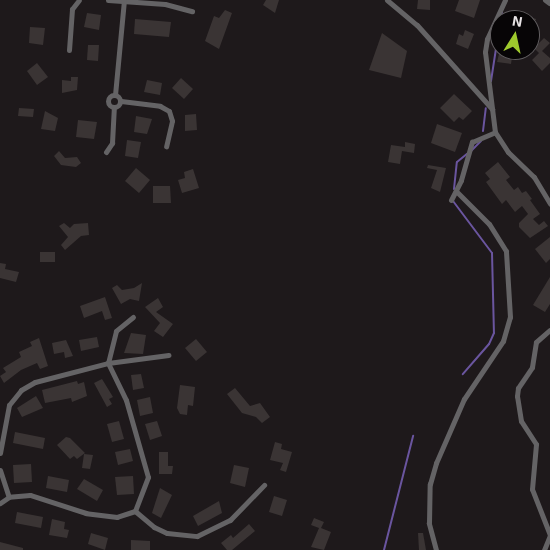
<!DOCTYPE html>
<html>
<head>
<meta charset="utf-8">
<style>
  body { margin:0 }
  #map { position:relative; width:550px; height:550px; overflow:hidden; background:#1e191b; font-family:"Exo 2",sans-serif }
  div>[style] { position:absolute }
  .stream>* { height:2px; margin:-1px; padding:0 1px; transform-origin:1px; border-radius:1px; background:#6a559f }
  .building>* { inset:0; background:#3a3434 }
  .minor>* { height:5px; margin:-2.5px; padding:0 2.5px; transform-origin:2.5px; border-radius:2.5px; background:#646365 }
  .minor>.ring { margin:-2.5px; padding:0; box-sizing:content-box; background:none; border:5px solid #646365; border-radius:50% }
  .tertiary>* { height:6px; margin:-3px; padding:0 3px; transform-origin:3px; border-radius:3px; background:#646365 }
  span { translate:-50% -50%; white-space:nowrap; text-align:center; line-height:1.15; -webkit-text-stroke:4px #070506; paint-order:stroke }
  .north { position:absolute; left:490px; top:10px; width:50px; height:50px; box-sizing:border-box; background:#070506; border:1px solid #615e60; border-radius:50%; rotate:10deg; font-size:14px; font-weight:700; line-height:20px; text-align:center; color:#e8e4e6 }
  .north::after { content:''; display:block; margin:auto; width:18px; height:22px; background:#9fca2d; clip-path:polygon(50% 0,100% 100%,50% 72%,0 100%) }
</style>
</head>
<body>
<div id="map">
  <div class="stream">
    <i style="left:500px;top:20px;width:8px;rotate:-76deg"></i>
    <i style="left:491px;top:81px;width:59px;rotate:-81.2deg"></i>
    <i style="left:483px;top:131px;width:23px;rotate:-83deg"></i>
    <i style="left:471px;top:151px;width:14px;rotate:-45deg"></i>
    <i style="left:454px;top:189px;width:27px;rotate:-84deg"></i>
    <i style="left:457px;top:162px;width:13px;rotate:-39deg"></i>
    <i style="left:453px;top:201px;width:65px;rotate:53.1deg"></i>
    <i style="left:492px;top:253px;width:80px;rotate:88.6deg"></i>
    <i style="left:494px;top:333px;width:12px;rotate:114deg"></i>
    <i style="left:489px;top:344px;width:40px;rotate:131deg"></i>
    <i style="left:384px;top:550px;width:118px;rotate:-75.7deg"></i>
  </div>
  <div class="building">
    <i style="clip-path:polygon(266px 0,279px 0,275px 13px,263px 5px)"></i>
    <i style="clip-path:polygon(418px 0,430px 0,430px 10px,417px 9px)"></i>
    <i style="clip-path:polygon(459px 0,480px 0,474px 18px,455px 11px)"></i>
    <i style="clip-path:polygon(225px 10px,232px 13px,219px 49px,205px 41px,214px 16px,219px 18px)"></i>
    <i style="clip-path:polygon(513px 11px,536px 19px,536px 20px,510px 20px)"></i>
    <i style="clip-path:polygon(87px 13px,101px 15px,99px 30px,84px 27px)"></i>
    <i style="clip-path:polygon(135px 19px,171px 22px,169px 37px,134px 34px)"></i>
    <i style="clip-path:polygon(30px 27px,45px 28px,43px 45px,29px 43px)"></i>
    <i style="clip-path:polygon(465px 30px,474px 34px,468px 49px,456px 44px,459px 34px,463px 36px)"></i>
    <i style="clip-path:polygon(382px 33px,407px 51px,401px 78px,369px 70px)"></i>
    <i style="clip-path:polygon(544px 38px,550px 43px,542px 51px,550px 58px,550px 63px,542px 71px,532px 60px,539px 53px,534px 48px)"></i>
    <i style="clip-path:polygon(88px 45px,99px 45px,98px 61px,87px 60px)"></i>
    <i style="clip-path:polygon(500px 50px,513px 50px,511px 64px,497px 62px)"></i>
    <i style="clip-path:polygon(37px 63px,48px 77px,37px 85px,27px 71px)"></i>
    <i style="clip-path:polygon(71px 77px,78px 77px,77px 90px,62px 93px,62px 80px,71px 81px)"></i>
    <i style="clip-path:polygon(181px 78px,193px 89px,184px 99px,172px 88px)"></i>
    <i style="clip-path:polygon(147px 80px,162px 83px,160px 95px,144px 92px)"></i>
    <i style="clip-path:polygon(454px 94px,472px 111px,463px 120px,459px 117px,454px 122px,440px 108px)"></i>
    <i style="clip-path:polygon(19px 108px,34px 109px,33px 117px,18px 116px)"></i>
    <i style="clip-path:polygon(45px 111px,58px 118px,55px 131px,41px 129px)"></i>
    <i style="clip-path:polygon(196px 114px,197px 130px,185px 131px,185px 115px)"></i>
    <i style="clip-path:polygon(136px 116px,152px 119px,147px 134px,134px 132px)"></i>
    <i style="clip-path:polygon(78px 120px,97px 122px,94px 139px,76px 137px)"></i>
    <i style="clip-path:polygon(437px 124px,462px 133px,455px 152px,431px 143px)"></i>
    <i style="clip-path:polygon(127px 140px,141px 142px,138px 158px,125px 156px)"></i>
    <i style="clip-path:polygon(405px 142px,415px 144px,414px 153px,402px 151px,400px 164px,388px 162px,391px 145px,405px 147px)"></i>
    <i style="clip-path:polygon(59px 151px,65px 158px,77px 157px,81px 163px,76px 167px,61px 165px,54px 156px)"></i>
    <i style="clip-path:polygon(498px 162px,510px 177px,506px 180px,514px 190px,518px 187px,522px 193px,526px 191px,532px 199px,530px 200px,540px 214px,533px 219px,539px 225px,544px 221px,548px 226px,530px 238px,519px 227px,519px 223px,528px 214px,522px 206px,515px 212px,506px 200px,502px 204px,486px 182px,490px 179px,485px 173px)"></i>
    <i style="clip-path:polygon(428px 165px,446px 168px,440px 192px,431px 188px,437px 170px,427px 168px)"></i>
    <i style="clip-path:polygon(136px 168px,150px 180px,139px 193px,125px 181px)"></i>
    <i style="clip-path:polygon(193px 169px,199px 188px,182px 193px,178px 180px,185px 178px,184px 172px)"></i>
    <i style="clip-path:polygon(153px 186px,170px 186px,171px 203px,153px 203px)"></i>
    <i style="clip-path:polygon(64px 223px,70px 228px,74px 224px,88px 223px,89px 235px,81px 236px,65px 250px,61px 245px,68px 237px,59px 226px)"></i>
    <i style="clip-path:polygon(550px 237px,550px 259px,546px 263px,535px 249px)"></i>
    <i style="clip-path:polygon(40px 252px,55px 252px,55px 262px,40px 262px)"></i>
    <i style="clip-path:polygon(0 263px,6px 264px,5px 269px,19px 272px,16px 282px,0 278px)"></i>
    <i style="clip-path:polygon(550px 277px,550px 304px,545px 312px,533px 305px)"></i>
    <i style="clip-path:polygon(142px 283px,139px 301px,130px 299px,121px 304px,112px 288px,117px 285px,122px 290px,134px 288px)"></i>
    <i style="clip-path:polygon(105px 297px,112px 318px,105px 320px,102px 311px,84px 318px,80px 306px)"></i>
    <i style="clip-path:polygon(158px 298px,163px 307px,156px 312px,173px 324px,163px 337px,154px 331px,160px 323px,145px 307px)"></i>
    <i style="clip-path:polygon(131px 333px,146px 335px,143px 354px,124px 353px)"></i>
    <i style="clip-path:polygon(97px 337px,99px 347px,81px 351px,79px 340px)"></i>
    <i style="clip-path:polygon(39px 338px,48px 366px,40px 369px,37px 363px,21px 370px,4px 383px,0 376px,6px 372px,3px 368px,21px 357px,19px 352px,32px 346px,30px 342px)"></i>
    <i style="clip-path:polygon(196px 339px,207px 352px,196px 361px,185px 348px)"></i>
    <i style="clip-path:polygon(66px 340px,73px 356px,65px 358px,64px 352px,54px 354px,52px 343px)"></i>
    <i style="clip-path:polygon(141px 374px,144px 388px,133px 390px,131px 375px)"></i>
    <i style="clip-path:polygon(102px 379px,113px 397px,109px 399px,112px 404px,107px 407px,94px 383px)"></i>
    <i style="clip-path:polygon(77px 381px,78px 384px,84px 382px,87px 396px,72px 402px,71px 398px,45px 403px,42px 390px)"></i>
    <i style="clip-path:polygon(180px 385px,195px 387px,193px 406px,188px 405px,187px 415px,180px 414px,177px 408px)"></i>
    <i style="clip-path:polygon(235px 388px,250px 406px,260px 403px,270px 417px,262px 423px,256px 417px,242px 413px,227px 394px)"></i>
    <i style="clip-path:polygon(36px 396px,43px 408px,22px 417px,17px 408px)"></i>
    <i style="clip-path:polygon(150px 397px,153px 413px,140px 416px,137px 400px)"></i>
    <i style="clip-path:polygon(119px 421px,124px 439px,112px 442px,107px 424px)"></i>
    <i style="clip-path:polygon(157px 421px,162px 436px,150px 440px,145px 424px)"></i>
    <i style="clip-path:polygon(15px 432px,45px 438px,43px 449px,13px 443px)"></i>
    <i style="clip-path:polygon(66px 437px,70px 438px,85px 453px,77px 459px,74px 456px,70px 459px,57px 445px)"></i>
    <i style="clip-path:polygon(275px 442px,282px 444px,281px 449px,292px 452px,286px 472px,280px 470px,283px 463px,270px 460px)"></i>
    <i style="clip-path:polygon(130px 449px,133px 461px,118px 465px,115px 452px)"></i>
    <i style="clip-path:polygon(159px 452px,168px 452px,168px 466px,173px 466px,172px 474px,159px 474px)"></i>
    <i style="clip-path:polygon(84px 454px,93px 455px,90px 469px,82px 468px)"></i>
    <i style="clip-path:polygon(31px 464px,32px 482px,14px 483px,13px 465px)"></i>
    <i style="clip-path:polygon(234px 465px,249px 468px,245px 487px,230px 483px)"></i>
    <i style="clip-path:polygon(48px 476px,69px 480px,67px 492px,46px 488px)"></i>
    <i style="clip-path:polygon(133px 476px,134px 494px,117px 495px,115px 477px)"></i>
    <i style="clip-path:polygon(84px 479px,103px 490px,97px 501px,77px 489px)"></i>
    <i style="clip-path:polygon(160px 488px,172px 495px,161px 518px,152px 513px)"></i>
    <i style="clip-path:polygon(274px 496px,287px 500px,282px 516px,269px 512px)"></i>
    <i style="clip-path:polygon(219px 501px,222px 513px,198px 526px,193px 516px)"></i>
    <i style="clip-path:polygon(17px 512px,43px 517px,41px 528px,15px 523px)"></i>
    <i style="clip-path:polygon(314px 518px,324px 522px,321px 528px,331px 532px,324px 550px,311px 547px,319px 528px,311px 525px)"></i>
    <i style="clip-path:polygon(52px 519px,65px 522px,64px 529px,69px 530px,67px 538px,49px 535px)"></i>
    <i style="clip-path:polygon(249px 524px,255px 531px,232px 550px,227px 550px,221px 543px,231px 535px,233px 538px)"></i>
    <i style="clip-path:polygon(91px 533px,108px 538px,105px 550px,88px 544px)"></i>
    <i style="clip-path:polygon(418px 533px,423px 533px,426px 550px,419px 550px)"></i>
    <i style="clip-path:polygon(131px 540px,150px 541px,150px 550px,131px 550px)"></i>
    <i style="clip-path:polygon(0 542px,23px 548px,23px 550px,0 550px)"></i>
  </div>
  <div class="minor">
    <i style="left:108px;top:0;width:57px;rotate:4deg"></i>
    <i style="left:165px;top:4px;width:28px;rotate:15deg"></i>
    <i style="left:387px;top:0;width:39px;rotate:40deg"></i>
    <i style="left:417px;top:25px;width:113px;rotate:48.2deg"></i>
    <i style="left:505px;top:0;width:43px;rotate:114.8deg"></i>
    <i style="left:487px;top:39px;width:13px;rotate:99deg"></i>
    <i style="left:485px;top:52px;width:81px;rotate:82.9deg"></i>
    <i style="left:495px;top:132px;width:24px;rotate:57deg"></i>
    <i style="left:508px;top:152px;width:36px;rotate:44deg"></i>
    <i style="left:534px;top:177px;width:31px;rotate:59deg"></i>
    <i style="left:69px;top:50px;width:41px;rotate:-85.8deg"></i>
    <i style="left:72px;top:9px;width:11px;rotate:-52deg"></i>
    <i class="ring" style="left:108px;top:95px;width:7px;height:7px"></i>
    <i style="left:115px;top:95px;width:95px;rotate:-84.6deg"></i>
    <i style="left:121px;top:101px;width:39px;rotate:7deg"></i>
    <i style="left:160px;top:106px;width:10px;rotate:29deg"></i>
    <i style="left:169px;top:111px;width:10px;rotate:73deg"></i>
    <i style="left:172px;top:121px;width:26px;rotate:103deg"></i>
    <i style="left:106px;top:152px;width:11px;rotate:-56deg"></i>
    <i style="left:112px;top:143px;width:36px;rotate:-87deg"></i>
    <i style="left:451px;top:200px;width:22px;rotate:-63deg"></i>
    <i style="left:461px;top:180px;width:40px;rotate:-74deg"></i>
    <i style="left:472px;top:142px;width:25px;rotate:-23deg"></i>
    <i style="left:133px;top:317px;width:22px;rotate:141deg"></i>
    <i style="left:116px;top:331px;width:33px;rotate:104deg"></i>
    <i style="left:108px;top:363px;width:61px;rotate:-7.6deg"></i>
    <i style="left:0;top:453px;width:49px;rotate:-79.4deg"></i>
    <i style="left:9px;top:405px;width:19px;rotate:-51deg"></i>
    <i style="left:21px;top:390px;width:16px;rotate:-30deg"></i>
    <i style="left:35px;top:382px;width:75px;rotate:-14.6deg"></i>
    <i style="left:108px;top:363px;width:41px;rotate:64.1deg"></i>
    <i style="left:126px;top:400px;width:80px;rotate:74.1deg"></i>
    <i style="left:148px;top:477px;width:36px;rotate:111deg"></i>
    <i style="left:135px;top:511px;width:19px;rotate:162deg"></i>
    <i style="left:117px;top:517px;width:31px;rotate:-173deg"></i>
    <i style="left:86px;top:513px;width:59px;rotate:-162.2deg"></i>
    <i style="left:30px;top:495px;width:21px;rotate:175deg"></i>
    <i style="left:9px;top:497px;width:11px;rotate:146deg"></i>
    <i style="left:0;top:470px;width:28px;rotate:72deg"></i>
    <i style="left:135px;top:511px;width:25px;rotate:40deg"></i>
    <i style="left:154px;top:527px;width:14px;rotate:25deg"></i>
    <i style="left:167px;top:533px;width:30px;rotate:6deg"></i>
    <i style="left:197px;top:536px;width:37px;rotate:-26deg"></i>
    <i style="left:230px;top:520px;width:49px;rotate:-45.8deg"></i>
    <i style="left:436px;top:550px;width:28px;rotate:-105deg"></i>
    <i style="left:429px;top:523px;width:39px;rotate:-89deg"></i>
    <i style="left:430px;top:484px;width:22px;rotate:-74deg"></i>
    <i style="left:436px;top:463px;width:70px;rotate:-66.4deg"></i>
    <i style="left:464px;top:399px;width:70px;rotate:-56.1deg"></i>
    <i style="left:503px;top:341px;width:25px;rotate:-74deg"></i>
    <i style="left:510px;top:317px;width:66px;rotate:-93.5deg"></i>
    <i style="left:506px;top:251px;width:32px;rotate:-122deg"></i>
    <i style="left:489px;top:224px;width:47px;rotate:-135deg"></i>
    <i style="left:544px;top:550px;width:16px;rotate:-68deg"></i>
    <i style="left:550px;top:535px;width:49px;rotate:-111.4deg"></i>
    <i style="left:532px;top:489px;width:45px;rotate:-84.9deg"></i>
    <i style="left:536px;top:444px;width:27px;rotate:-123deg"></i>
    <i style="left:521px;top:421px;width:25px;rotate:-99deg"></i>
    <i style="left:517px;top:396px;width:8px;rotate:-83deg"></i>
    <i style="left:518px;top:388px;width:25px;rotate:-56deg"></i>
    <i style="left:532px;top:367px;width:25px;rotate:-81deg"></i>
    <i style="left:536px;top:342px;width:18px;rotate:-41deg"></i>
  </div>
  <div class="tertiary">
    <i style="left:546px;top:0;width:5px;rotate:37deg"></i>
  </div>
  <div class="north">N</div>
</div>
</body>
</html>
